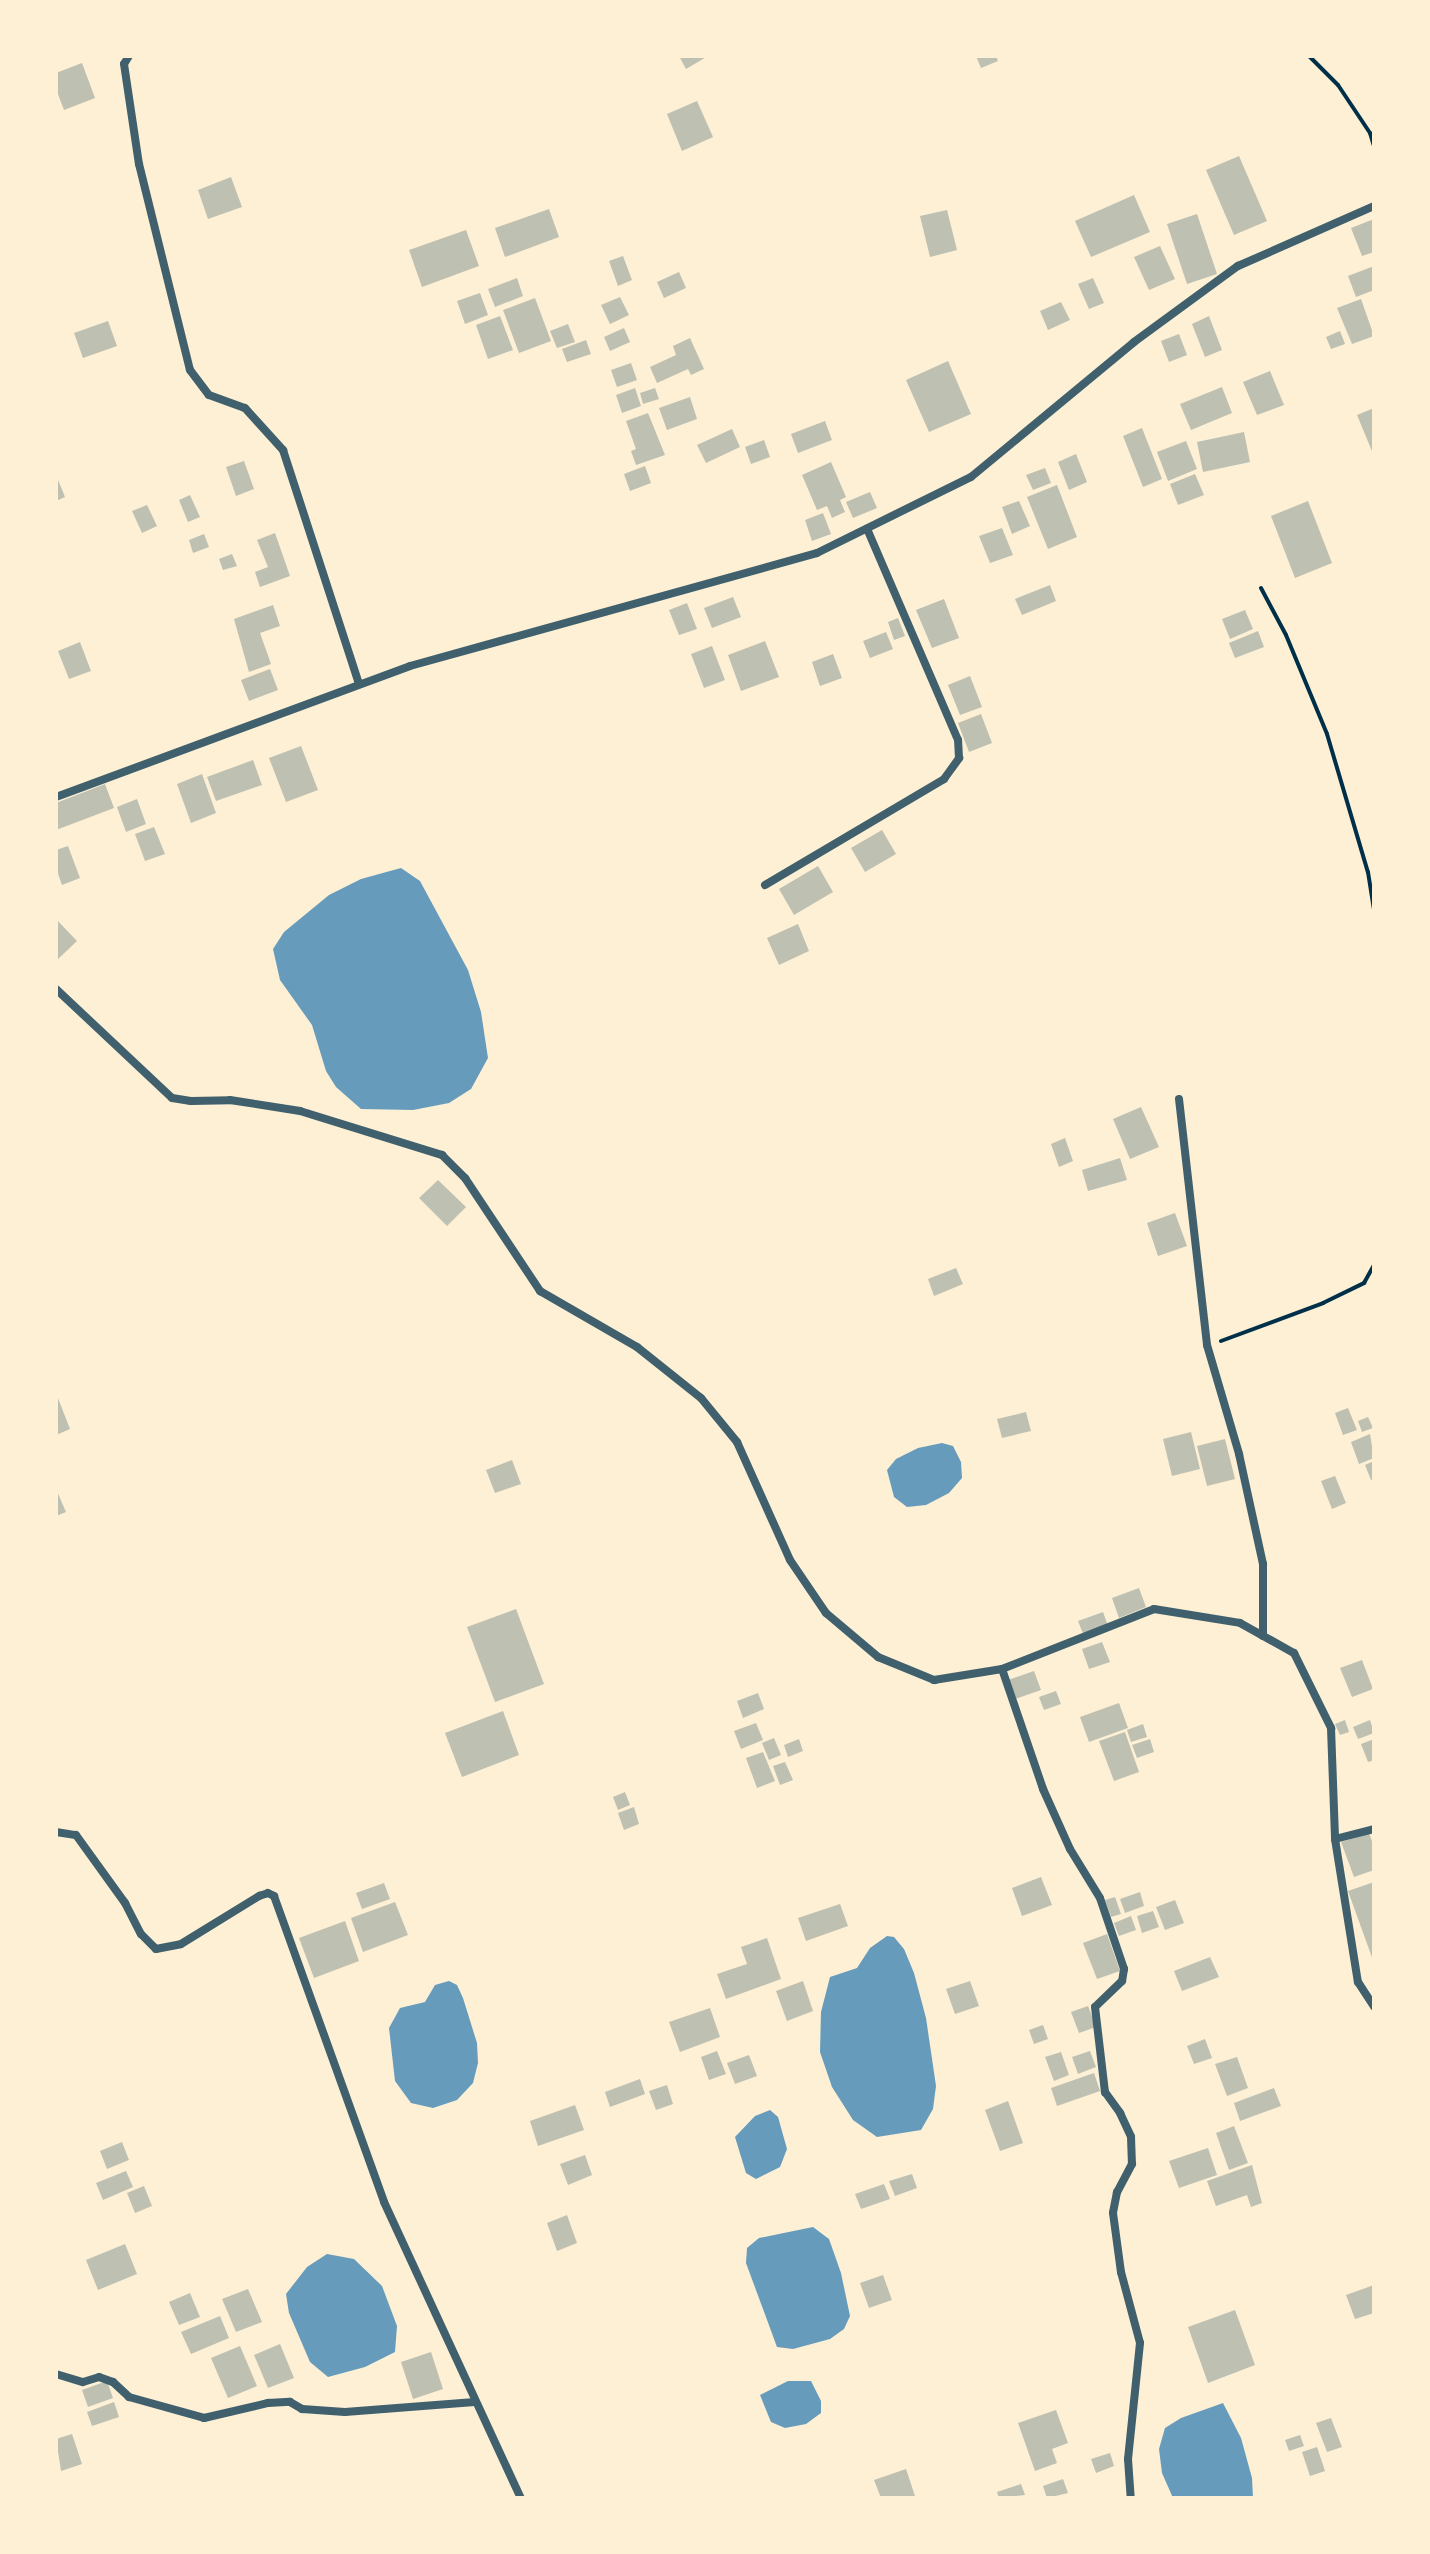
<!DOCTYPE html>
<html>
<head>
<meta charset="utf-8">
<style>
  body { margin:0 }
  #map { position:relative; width:1430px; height:2554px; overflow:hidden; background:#fdf0d5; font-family:"IBM Plex Sans",sans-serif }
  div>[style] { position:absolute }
  .water>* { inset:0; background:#669bbc }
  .building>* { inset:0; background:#bec0b2 }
  .path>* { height:4px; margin:-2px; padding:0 2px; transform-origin:2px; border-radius:2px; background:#003049 }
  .minor>* { height:8px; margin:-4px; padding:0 4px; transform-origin:4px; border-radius:4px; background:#3f606c }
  span { translate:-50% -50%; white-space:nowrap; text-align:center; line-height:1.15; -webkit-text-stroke:8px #fdf0d5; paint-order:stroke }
  .frame { position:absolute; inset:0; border:58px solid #fdf0d5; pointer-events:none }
</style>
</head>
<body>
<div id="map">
  <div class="water">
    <i style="clip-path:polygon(401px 868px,420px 881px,468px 970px,481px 1012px,488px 1058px,471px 1089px,449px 1103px,413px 1110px,361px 1109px,336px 1087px,326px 1071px,312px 1025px,280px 980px,273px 949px,284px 932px,329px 895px,361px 879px)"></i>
    <i style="clip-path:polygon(942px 1443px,953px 1446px,961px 1462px,962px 1478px,949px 1493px,926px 1505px,907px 1507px,894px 1497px,887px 1470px,896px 1459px,918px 1448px)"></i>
    <i style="clip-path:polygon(887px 1936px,894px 1937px,904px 1949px,914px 1973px,926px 2018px,936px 2086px,933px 2109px,921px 2130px,877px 2137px,853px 2120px,832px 2087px,820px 2052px,821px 2012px,830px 1977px,857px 1968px,870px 1948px)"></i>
    <i style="clip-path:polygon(449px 1981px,457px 1985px,463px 1998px,477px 2043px,478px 2063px,473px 2083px,457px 2100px,433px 2108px,411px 2103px,395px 2081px,389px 2028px,400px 2008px,425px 2002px,435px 1985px)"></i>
    <i style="clip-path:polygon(770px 2110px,778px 2117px,787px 2149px,780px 2167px,756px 2179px,746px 2173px,735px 2137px,755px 2116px)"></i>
    <i style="clip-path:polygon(813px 2227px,829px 2239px,841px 2273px,850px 2316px,844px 2329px,830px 2339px,793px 2349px,777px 2347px,746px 2263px,747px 2248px,759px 2238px)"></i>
    <i style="clip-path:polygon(327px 2254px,354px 2259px,382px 2286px,397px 2326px,395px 2352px,365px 2367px,328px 2377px,310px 2362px,289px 2313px,286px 2294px,307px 2267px)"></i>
    <i style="clip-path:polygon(788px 2381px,811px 2381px,821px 2401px,821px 2413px,806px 2424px,785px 2428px,771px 2422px,760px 2395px)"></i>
    <i style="clip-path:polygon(1223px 2403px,1241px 2438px,1252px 2478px,1253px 2498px,1173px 2498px,1162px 2473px,1159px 2449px,1165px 2428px,1181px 2418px)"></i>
  </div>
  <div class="building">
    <i style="clip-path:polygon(679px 56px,708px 56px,686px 69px)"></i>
    <i style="clip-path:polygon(976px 56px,996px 56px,998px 61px,981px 68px)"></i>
    <i style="clip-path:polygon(82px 63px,95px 98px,64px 110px,56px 89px,56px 73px)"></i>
    <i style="clip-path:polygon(697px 101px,713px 137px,682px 151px,667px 114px)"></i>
    <i style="clip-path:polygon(1239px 156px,1267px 221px,1234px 235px,1206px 170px)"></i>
    <i style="clip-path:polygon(231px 177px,242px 207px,208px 219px,198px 190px)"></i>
    <i style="clip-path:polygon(1134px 195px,1150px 232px,1091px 257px,1075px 221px)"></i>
    <i style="clip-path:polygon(549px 209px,559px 237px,505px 257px,495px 228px)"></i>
    <i style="clip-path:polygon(947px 210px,957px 250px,930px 257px,920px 216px)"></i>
    <i style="clip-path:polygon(1197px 214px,1217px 274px,1187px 284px,1167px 224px)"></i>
    <i style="clip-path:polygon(1374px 219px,1374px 252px,1362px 256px,1351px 228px)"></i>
    <i style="clip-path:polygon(466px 230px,479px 266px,422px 287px,409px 250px)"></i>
    <i style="clip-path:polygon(1160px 246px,1175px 279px,1149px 290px,1134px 257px)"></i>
    <i style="clip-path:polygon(623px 256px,632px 280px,618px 286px,609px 261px)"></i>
    <i style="clip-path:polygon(1374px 266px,1374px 290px,1356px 297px,1348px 276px)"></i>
    <i style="clip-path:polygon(679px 272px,686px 288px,664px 298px,657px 282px)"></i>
    <i style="clip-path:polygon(517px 278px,523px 296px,495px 307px,488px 289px)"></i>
    <i style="clip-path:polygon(1093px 278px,1104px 303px,1089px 309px,1078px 284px)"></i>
    <i style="clip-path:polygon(480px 293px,488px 315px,465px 324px,457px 301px)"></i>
    <i style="clip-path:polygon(620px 297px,629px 315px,610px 324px,601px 305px)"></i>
    <i style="clip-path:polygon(535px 298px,551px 341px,519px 353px,503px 310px)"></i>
    <i style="clip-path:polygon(1361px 299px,1374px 336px,1352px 344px,1337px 308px)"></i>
    <i style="clip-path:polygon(1061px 302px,1070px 320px,1048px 330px,1040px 311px)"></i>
    <i style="clip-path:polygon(500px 316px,513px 350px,488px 359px,476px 325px)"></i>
    <i style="clip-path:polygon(1209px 316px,1222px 350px,1205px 357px,1192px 324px)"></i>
    <i style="clip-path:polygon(108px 321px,117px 346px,83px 358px,74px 333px)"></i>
    <i style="clip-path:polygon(568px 324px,575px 342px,557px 348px,550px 331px)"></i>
    <i style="clip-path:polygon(624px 328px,630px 342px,610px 351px,604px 337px)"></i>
    <i style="clip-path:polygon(1340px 331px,1345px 344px,1331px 349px,1326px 337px)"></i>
    <i style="clip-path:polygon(1179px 334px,1187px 355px,1169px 362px,1161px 341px)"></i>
    <i style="clip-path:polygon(690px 338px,704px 369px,691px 375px,688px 369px,657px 383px,650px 367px,676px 355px,673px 346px)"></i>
    <i style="clip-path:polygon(586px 340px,591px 354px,567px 362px,562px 349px)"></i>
    <i style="clip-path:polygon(948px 361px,971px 414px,929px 432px,906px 380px)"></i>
    <i style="clip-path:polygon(631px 363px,637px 380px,617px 387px,611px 370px)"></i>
    <i style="clip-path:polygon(1270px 371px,1284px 405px,1257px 415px,1243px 382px)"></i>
    <i style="clip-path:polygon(1222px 387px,1232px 413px,1191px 430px,1180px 404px)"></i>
    <i style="clip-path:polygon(635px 388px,641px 406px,622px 413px,616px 395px)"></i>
    <i style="clip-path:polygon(655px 388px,659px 399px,643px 404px,640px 393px)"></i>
    <i style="clip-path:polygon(690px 397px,697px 419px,667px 430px,659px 408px)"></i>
    <i style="clip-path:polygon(1374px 408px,1374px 456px,1357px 415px)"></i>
    <i style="clip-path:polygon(648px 413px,665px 455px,636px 465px,631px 451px,636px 449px,626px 421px)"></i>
    <i style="clip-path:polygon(825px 421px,832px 440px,798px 453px,791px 434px)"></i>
    <i style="clip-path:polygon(1142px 428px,1162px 479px,1143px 487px,1123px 436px)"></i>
    <i style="clip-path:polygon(732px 429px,740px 447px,706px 463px,697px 445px)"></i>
    <i style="clip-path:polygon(1244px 432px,1250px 462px,1203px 472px,1197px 442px)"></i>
    <i style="clip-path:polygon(764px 440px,770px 457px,751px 464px,745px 447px)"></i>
    <i style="clip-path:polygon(1186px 441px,1197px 469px,1168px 481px,1157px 452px)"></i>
    <i style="clip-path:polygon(1076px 454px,1087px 482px,1069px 490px,1058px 462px)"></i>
    <i style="clip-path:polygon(244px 461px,254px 489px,236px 496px,226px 467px)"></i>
    <i style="clip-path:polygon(831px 462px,846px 497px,840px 500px,845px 512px,832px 518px,827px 506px,817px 510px,802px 475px)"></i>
    <i style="clip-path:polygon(645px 466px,651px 483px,630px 491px,624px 474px)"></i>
    <i style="clip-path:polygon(1045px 468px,1051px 483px,1033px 490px,1026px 475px)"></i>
    <i style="clip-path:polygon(1195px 474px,1204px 495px,1178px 505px,1170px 484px)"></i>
    <i style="clip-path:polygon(56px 475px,65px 497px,56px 501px)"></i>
    <i style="clip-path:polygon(1057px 485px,1077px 537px,1048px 549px,1027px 497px)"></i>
    <i style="clip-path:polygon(870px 492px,877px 508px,853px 518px,846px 502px)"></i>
    <i style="clip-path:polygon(190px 495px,200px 517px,188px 522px,179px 500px)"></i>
    <i style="clip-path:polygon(1019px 501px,1030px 526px,1012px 534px,1002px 507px)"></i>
    <i style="clip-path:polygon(1308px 501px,1332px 563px,1295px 578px,1271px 516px)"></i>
    <i style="clip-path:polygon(147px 505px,157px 526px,142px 533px,132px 511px)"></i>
    <i style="clip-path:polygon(823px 513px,831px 534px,812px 541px,805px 520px)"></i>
    <i style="clip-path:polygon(1002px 528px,1013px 555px,990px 563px,979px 536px)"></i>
    <i style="clip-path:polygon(275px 533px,290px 576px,260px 587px,255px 572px,268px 567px,257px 540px)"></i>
    <i style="clip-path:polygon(204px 534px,209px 547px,193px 553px,189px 540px)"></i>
    <i style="clip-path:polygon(232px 554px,237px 566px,223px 570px,219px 559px)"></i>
    <i style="clip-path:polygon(1050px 585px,1056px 601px,1022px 615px,1015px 599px)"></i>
    <i style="clip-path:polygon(733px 597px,741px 617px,712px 628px,704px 608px)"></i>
    <i style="clip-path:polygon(944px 599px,959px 638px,932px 648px,916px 610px)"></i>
    <i style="clip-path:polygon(687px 603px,697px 629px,679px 635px,669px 610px)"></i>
    <i style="clip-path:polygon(273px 605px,280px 626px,260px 633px,271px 664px,249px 672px,234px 619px)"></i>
    <i style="clip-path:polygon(1245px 610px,1253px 629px,1230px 639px,1222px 619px)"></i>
    <i style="clip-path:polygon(898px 618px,905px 636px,894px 640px,888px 622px)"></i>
    <i style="clip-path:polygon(1258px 631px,1264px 647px,1235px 658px,1229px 643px)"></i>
    <i style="clip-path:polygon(886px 632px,893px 649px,870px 658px,863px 641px)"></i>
    <i style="clip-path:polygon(765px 641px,779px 677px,741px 691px,728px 655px)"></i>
    <i style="clip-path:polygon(80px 642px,91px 671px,69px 679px,58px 651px)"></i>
    <i style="clip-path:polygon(712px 646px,725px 680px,704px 688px,691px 654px)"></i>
    <i style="clip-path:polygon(833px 654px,842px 678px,820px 686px,812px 662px)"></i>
    <i style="clip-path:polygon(270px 669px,278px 690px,249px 701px,241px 680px)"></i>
    <i style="clip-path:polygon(970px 676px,982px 707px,960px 715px,948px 685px)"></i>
    <i style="clip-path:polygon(981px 714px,992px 743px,969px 752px,958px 723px)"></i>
    <i style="clip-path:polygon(301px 746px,318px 790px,286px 802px,269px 758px)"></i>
    <i style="clip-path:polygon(253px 760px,262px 785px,216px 801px,207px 777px)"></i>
    <i style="clip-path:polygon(202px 774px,216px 813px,191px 823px,177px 784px)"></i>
    <i style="clip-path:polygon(105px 784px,114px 808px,56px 830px,56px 803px)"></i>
    <i style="clip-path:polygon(137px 799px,146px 824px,126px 832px,117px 807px)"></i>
    <i style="clip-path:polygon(154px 827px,165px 854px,145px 861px,135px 834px)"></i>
    <i style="clip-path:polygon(882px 830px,896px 854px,865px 872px,851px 848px)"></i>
    <i style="clip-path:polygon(68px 846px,80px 878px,62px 885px,56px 868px,56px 850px)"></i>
    <i style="clip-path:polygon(818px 866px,833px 892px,794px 915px,779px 889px)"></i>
    <i style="clip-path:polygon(56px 919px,77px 941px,56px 961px)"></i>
    <i style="clip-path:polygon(798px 924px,809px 951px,779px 965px,767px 938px)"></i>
    <i style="clip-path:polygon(1141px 1107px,1159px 1147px,1130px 1159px,1113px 1119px)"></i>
    <i style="clip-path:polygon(1065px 1138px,1073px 1161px,1059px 1167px,1051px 1144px)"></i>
    <i style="clip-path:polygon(1120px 1158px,1127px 1180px,1088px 1191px,1082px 1170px)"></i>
    <i style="clip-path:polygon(438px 1180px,466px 1207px,447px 1226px,419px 1198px)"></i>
    <i style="clip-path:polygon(1175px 1213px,1187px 1246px,1158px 1256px,1147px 1223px)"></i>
    <i style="clip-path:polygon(956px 1268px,963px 1284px,934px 1296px,928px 1279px)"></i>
    <i style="clip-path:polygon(56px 1393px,70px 1429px,56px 1435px)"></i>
    <i style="clip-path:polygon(1348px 1408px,1357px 1430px,1343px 1435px,1335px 1413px)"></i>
    <i style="clip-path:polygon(1026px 1412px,1031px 1431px,1002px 1438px,997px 1419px)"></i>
    <i style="clip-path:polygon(1368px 1417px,1373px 1428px,1362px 1432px,1358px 1421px)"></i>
    <i style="clip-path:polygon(1191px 1432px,1200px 1469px,1172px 1476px,1163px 1439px)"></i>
    <i style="clip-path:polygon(1370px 1434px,1374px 1458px,1359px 1464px,1351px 1442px)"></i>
    <i style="clip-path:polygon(1225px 1439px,1235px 1479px,1207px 1486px,1197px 1446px)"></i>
    <i style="clip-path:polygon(512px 1460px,521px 1484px,495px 1493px,486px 1470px)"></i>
    <i style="clip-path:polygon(1374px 1461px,1374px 1479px,1371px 1480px,1365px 1465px)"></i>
    <i style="clip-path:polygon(1335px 1476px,1346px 1503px,1332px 1509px,1321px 1481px)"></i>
    <i style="clip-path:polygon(56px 1489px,66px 1512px,56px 1516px)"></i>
    <i style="clip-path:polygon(1139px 1588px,1146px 1607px,1119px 1618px,1112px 1598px)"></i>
    <i style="clip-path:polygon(516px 1609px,544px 1684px,495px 1702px,467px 1627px)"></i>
    <i style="clip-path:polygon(1103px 1612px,1108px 1626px,1084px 1636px,1078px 1621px)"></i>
    <i style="clip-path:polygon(1102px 1642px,1110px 1662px,1089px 1669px,1082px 1649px)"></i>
    <i style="clip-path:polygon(1362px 1660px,1373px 1689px,1352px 1697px,1340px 1668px)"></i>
    <i style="clip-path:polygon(1034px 1671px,1041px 1690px,1015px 1699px,1008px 1680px)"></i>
    <i style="clip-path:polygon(1056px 1691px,1061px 1704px,1044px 1710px,1039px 1697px)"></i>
    <i style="clip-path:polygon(758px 1693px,764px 1709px,743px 1718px,737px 1701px)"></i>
    <i style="clip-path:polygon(1119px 1703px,1128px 1728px,1089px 1742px,1080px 1717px)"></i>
    <i style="clip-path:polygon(503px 1711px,519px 1755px,462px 1777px,445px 1733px)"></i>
    <i style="clip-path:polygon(1345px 1720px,1349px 1732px,1340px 1735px,1335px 1724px)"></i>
    <i style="clip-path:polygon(1370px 1720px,1374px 1733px,1358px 1739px,1353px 1727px)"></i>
    <i style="clip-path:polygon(756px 1723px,763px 1740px,741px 1749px,734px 1731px)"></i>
    <i style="clip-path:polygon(1143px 1724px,1147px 1737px,1131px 1742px,1127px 1730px)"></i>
    <i style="clip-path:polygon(1125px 1732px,1139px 1772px,1114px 1781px,1099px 1741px)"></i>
    <i style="clip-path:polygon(774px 1738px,781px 1755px,769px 1760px,762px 1743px)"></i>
    <i style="clip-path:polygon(799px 1739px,803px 1751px,788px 1757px,784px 1745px)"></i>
    <i style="clip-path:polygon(1150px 1739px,1154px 1752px,1137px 1758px,1132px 1745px)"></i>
    <i style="clip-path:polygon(1374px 1739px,1374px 1760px,1368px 1762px,1361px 1744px)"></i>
    <i style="clip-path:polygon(763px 1752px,775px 1781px,757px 1788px,746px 1758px)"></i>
    <i style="clip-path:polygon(785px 1762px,793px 1780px,780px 1785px,773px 1766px)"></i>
    <i style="clip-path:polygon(625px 1792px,630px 1805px,618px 1810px,613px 1797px)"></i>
    <i style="clip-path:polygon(634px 1807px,639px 1824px,624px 1830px,618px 1813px)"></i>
    <i style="clip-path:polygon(1369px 1833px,1374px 1847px,1374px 1870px,1354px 1877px,1341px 1842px)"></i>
    <i style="clip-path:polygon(1041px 1877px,1052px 1905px,1022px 1916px,1012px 1888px)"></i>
    <i style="clip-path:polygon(1374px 1882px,1374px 1963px,1348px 1891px)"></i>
    <i style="clip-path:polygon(384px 1883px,390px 1899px,362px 1909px,356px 1893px)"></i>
    <i style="clip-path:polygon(1140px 1892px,1144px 1906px,1125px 1913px,1120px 1899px)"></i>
    <i style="clip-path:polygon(1115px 1897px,1121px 1914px,1111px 1917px,1105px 1900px)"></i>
    <i style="clip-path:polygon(1175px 1900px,1184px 1923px,1165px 1930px,1156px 1907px)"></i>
    <i style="clip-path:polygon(395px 1902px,408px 1935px,363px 1952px,351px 1918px)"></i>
    <i style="clip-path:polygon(840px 1904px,848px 1926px,806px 1941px,798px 1918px)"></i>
    <i style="clip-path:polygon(1153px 1911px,1159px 1927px,1142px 1933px,1137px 1916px)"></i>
    <i style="clip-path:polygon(1131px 1916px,1136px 1930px,1119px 1936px,1114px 1923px)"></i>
    <i style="clip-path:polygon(345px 1921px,359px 1961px,314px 1978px,299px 1938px)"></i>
    <i style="clip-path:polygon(1107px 1934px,1120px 1971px,1097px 1979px,1083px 1943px)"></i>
    <i style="clip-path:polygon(767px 1938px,781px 1979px,726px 1999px,717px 1974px,747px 1964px,741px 1947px)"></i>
    <i style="clip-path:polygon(1210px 1957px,1219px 1977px,1182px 1991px,1174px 1971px)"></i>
    <i style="clip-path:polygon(803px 1981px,813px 2011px,787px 2021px,776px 1991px)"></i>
    <i style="clip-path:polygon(970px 1981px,979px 2006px,955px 2014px,946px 1989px)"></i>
    <i style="clip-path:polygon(1088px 2006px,1096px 2027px,1079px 2033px,1071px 2012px)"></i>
    <i style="clip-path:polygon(710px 2008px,720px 2037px,680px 2052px,669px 2022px)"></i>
    <i style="clip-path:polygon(1043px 2025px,1048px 2039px,1034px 2044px,1029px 2030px)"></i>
    <i style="clip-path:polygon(1205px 2039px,1212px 2058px,1194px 2064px,1187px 2046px)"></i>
    <i style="clip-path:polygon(717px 2051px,726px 2074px,709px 2080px,701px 2057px)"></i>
    <i style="clip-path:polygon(1090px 2051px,1096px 2067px,1078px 2074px,1072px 2057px)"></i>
    <i style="clip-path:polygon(1061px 2052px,1069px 2075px,1054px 2081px,1045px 2057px)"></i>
    <i style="clip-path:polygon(749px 2055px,757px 2076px,735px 2084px,727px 2063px)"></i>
    <i style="clip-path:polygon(1237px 2057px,1248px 2088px,1227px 2096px,1215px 2064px)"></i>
    <i style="clip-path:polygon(1094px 2073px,1100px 2091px,1057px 2106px,1051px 2088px)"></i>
    <i style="clip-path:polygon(640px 2079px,645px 2094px,610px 2107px,605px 2092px)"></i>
    <i style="clip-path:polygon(667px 2085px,673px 2104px,656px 2110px,649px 2091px)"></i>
    <i style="clip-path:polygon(1274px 2088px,1281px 2106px,1240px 2121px,1234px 2103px)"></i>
    <i style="clip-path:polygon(1008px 2101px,1023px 2143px,1000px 2151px,985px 2110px)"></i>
    <i style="clip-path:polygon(575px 2105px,584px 2130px,538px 2146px,530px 2121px)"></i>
    <i style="clip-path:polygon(1234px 2126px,1248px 2163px,1229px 2170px,1216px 2133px)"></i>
    <i style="clip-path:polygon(122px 2142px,129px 2160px,107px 2169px,100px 2151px)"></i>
    <i style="clip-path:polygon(1208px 2148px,1217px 2175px,1179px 2188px,1169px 2161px)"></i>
    <i style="clip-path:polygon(585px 2155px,592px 2175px,568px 2185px,560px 2164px)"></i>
    <i style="clip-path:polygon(1252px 2165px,1262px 2203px,1251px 2207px,1247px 2195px,1216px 2206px,1207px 2181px)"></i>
    <i style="clip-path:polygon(126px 2171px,133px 2187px,103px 2200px,96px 2183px)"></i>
    <i style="clip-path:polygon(912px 2174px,917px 2188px,895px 2196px,889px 2181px)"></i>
    <i style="clip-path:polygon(884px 2184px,890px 2199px,861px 2209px,855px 2194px)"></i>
    <i style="clip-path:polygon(144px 2186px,152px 2206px,135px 2213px,127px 2193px)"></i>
    <i style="clip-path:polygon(567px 2215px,577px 2243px,557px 2251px,547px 2223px)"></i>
    <i style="clip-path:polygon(125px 2244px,137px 2274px,98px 2290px,86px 2260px)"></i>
    <i style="clip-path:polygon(883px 2275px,892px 2300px,869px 2308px,860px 2283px)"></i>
    <i style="clip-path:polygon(1374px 2285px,1374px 2313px,1355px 2319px,1346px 2295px)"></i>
    <i style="clip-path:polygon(248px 2289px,262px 2322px,236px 2332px,222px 2299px)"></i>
    <i style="clip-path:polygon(190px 2293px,200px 2317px,179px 2325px,169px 2302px)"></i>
    <i style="clip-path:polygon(1235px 2310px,1255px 2365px,1208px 2383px,1188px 2327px)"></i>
    <i style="clip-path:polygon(220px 2316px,229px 2338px,191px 2354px,181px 2332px)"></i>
    <i style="clip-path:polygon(280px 2344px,294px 2378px,268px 2388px,254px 2355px)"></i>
    <i style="clip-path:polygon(240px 2346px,257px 2386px,228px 2398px,211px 2358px)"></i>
    <i style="clip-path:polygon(431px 2352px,443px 2389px,413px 2399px,401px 2362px)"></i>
    <i style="clip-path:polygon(107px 2381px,113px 2398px,88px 2407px,82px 2390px)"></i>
    <i style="clip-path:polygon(114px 2402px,119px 2417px,92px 2426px,87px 2412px)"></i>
    <i style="clip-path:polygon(1056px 2410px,1068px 2443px,1052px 2449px,1057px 2463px,1035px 2471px,1018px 2423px)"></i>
    <i style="clip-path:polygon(1331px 2418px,1342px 2447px,1327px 2452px,1316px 2423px)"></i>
    <i style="clip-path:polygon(72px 2434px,82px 2464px,61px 2471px,56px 2439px)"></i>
    <i style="clip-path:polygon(1300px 2435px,1304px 2446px,1289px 2451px,1285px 2440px)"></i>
    <i style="clip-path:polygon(1317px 2447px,1325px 2471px,1310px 2476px,1302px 2452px)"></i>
    <i style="clip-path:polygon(1110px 2453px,1114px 2466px,1096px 2473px,1091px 2459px)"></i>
    <i style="clip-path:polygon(906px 2469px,915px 2496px,881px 2498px,874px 2480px)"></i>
    <i style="clip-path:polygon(1063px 2479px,1068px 2493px,1047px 2498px,1043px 2486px)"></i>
    <i style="clip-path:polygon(1021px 2484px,1025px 2495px,999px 2498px,997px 2492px)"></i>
  </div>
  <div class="path">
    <i style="left:1309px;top:56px;width:41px;rotate:45deg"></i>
    <i style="left:1338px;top:85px;width:58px;rotate:56.3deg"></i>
    <i style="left:1370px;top:133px;width:14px;rotate:73deg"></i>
    <i style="left:1261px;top:588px;width:53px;rotate:62deg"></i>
    <i style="left:1286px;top:635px;width:107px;rotate:67.5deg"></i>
    <i style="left:1327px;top:734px;width:144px;rotate:73.5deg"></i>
    <i style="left:1368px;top:872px;width:37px;rotate:81deg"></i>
    <i style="left:1221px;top:1341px;width:109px;rotate:-20.4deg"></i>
    <i style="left:1323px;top:1303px;width:46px;rotate:-26deg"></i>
    <i style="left:1364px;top:1283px;width:21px;rotate:-61deg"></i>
  </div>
  <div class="minor">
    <i style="left:129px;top:56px;width:9px;rotate:122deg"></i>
    <i style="left:124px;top:64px;width:101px;rotate:81.5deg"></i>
    <i style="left:139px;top:164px;width:212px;rotate:76.1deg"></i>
    <i style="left:190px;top:370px;width:31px;rotate:53deg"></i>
    <i style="left:209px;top:395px;width:38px;rotate:20deg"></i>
    <i style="left:245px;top:408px;width:57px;rotate:47.9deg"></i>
    <i style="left:283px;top:450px;width:246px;rotate:72deg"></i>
    <i style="left:56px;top:797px;width:377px;rotate:-20.3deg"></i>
    <i style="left:410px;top:666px;width:422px;rotate:-15.5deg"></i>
    <i style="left:817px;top:553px;width:172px;rotate:-26.3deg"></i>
    <i style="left:971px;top:477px;width:212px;rotate:-39.6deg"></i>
    <i style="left:1134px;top:342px;width:129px;rotate:-36.2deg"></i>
    <i style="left:1238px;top:266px;width:149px;rotate:-23.8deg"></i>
    <i style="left:765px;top:885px;width:208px;rotate:-30.6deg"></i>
    <i style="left:944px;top:779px;width:26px;rotate:-54deg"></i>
    <i style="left:959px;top:758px;width:18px;rotate:-93deg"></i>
    <i style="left:958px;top:740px;width:230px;rotate:-113.3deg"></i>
    <i style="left:56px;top:989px;width:159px;rotate:43.2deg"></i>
    <i style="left:172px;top:1098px;width:19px;rotate:9deg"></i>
    <i style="left:191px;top:1101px;width:39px;rotate:-1deg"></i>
    <i style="left:230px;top:1100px;width:71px;rotate:8.9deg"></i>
    <i style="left:300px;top:1111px;width:149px;rotate:17.2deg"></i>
    <i style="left:442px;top:1155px;width:33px;rotate:45deg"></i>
    <i style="left:465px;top:1178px;width:136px;rotate:56.4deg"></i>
    <i style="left:540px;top:1291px;width:112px;rotate:30deg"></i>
    <i style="left:637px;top:1347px;width:82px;rotate:38.6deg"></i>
    <i style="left:701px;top:1398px;width:57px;rotate:50.7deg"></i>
    <i style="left:737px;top:1442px;width:129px;rotate:65.8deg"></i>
    <i style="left:790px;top:1560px;width:64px;rotate:55.8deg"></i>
    <i style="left:826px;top:1613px;width:68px;rotate:40.2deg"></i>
    <i style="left:878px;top:1657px;width:61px;rotate:22.3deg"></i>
    <i style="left:934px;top:1680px;width:69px;rotate:-9.2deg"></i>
    <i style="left:1002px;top:1669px;width:163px;rotate:-21.5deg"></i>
    <i style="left:1154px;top:1609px;width:87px;rotate:9.2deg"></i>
    <i style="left:1240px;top:1623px;width:62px;rotate:29.1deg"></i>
    <i style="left:1294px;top:1653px;width:84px;rotate:63.7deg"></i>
    <i style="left:1331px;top:1728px;width:111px;rotate:87.9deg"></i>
    <i style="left:1335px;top:1839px;width:145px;rotate:80.9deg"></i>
    <i style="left:1358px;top:1982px;width:30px;rotate:57deg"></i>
    <i style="left:1179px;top:1099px;width:248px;rotate:83.5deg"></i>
    <i style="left:1207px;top:1345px;width:114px;rotate:73.6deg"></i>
    <i style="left:1239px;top:1454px;width:113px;rotate:77.7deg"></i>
    <i style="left:1263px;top:1564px;width:72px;rotate:90deg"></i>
    <i style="left:1002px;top:1669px;width:127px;rotate:71.1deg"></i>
    <i style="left:1043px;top:1789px;width:66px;rotate:65.8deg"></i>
    <i style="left:1070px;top:1849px;width:57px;rotate:58.5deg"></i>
    <i style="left:1100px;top:1898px;width:75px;rotate:71.3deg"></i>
    <i style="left:1124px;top:1969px;width:12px;rotate:99deg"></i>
    <i style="left:1122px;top:1981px;width:37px;rotate:136deg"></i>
    <i style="left:1095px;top:2007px;width:86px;rotate:83.3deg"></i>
    <i style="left:1105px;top:2092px;width:26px;rotate:54deg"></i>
    <i style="left:1120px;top:2113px;width:26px;rotate:65deg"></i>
    <i style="left:1131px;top:2137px;width:27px;rotate:88deg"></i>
    <i style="left:1132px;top:2164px;width:32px;rotate:118deg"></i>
    <i style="left:1117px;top:2192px;width:21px;rotate:101deg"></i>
    <i style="left:1113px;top:2213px;width:60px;rotate:82.3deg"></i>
    <i style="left:1121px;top:2272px;width:73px;rotate:75deg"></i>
    <i style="left:1140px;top:2343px;width:117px;rotate:95.9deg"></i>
    <i style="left:1128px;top:2459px;width:39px;rotate:86deg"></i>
    <i style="left:56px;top:1832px;width:20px;rotate:9deg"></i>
    <i style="left:76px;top:1835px;width:84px;rotate:54.2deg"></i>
    <i style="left:125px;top:1903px;width:35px;rotate:63deg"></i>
    <i style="left:141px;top:1934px;width:21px;rotate:45deg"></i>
    <i style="left:156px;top:1949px;width:25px;rotate:-11deg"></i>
    <i style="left:181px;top:1944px;width:92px;rotate:-31.6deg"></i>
    <i style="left:259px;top:1896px;width:9px;rotate:-18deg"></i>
    <i style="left:268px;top:1893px;width:7px;rotate:27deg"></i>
    <i style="left:274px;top:1896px;width:325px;rotate:70.2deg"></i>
    <i style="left:384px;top:2202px;width:326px;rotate:65.2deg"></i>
    <i style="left:1335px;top:1839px;width:40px;rotate:-14.4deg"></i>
    <i style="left:56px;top:2374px;width:28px;rotate:17deg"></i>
    <i style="left:83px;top:2382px;width:17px;rotate:-17deg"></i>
    <i style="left:99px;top:2377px;width:15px;rotate:20deg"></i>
    <i style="left:113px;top:2382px;width:22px;rotate:43deg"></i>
    <i style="left:129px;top:2397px;width:78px;rotate:15.6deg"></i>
    <i style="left:204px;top:2418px;width:66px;rotate:-13.2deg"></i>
    <i style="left:268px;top:2403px;width:22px;rotate:-3deg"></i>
    <i style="left:290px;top:2402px;width:14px;rotate:30deg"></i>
    <i style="left:302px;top:2409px;width:43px;rotate:4deg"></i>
    <i style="left:345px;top:2412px;width:130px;rotate:-4.4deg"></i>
  </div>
  <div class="frame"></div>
</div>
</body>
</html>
